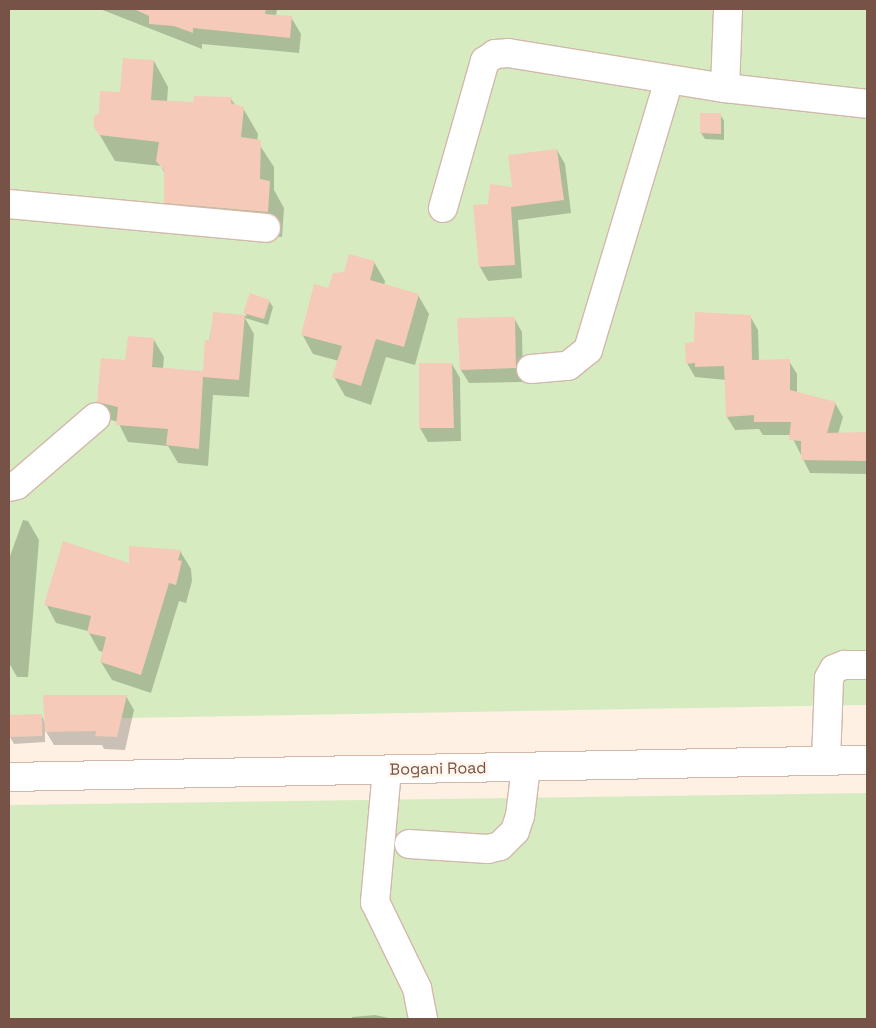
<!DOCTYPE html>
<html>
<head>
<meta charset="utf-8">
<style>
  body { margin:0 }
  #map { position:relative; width:876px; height:1028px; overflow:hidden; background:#fef0e3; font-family:"Space Grotesk",sans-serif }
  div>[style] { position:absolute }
  .green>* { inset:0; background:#d6ecc0 }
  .shadow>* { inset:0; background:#0003 }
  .building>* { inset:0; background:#f5cab8 }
  .roads { filter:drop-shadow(1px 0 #d2b8ab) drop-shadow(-1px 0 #d2b8ab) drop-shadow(0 1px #d2b8ab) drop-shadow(0 -1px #d2b8ab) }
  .minor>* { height:28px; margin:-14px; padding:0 14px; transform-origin:14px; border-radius:14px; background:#fff }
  span { translate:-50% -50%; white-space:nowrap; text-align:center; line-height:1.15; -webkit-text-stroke:5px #fff5ea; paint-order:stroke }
  .street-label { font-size:16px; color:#775347 }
  .frame { position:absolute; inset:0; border:10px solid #775347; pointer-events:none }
</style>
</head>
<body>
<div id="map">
  <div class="green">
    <i style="clip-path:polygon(9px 9px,867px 9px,867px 705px,9px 720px)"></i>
    <i style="clip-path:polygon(867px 793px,867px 1019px,9px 1019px,9px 805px)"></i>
  </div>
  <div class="shadow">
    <i style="clip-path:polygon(100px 9px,277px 9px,276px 16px,291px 17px,301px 34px,299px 53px,202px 44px,202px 49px)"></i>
    <i style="clip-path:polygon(154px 61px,168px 87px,167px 102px,195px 103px,231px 99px,236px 106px,243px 108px,258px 134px,257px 141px,274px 167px,274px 190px,284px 208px,282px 237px,180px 228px,165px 202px,165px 174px,161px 166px,115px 161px,95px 127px,121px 93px)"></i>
    <i style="clip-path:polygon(720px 114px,724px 121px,724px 140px,705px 139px,701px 133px)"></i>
    <i style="clip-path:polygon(557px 150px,565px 164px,571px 213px,518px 220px,522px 278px,488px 281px,480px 267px,475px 206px,489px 205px,514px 188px)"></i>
    <i style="clip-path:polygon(374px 262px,385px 281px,384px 286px,418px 295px,429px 314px,415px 365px,386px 357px,371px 405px,345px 396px,334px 377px,339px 361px,313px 354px,302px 334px,329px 290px,345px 273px)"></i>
    <i style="clip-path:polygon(269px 301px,273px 307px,268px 325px,245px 318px,254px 334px,249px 397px,213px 395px,208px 466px,178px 463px,168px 446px,128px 442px,118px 422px,108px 419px,98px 402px,127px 362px,154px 340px,164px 357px,163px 369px,204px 372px,214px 314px,247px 316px,245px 313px)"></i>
    <i style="clip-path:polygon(750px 316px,758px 330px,759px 361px,789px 361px,797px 374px,797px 394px,835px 403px,843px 417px,838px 434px,867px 433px,867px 474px,810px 473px,791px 435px,763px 435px,759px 429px,735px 430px,727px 417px,726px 380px,695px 377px,687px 363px,696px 344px)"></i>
    <i style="clip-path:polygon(514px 318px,522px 332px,523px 382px,469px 383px,461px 370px)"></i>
    <i style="clip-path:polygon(452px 364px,460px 378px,461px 441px,428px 442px,420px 428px)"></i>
    <i style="clip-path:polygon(23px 520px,28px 521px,39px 540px,28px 677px,17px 677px,9px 663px,9px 559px)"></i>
    <i style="clip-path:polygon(180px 551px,191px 569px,192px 581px,186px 603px,179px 601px,151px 693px,112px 680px,101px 662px,103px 652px,99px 651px,88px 631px,56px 623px,46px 604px,131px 565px)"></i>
    <i style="clip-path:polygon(126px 696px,134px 710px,125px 750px,104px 749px,102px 745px,54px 745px,45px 730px,45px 742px,14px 744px,10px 737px,9px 717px,41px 715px,46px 724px)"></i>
    <i style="clip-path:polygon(375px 1015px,393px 1019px,352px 1019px,352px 1017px)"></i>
  </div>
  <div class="building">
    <i style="clip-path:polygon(134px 9px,266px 9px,265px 14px,292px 16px,290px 38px,193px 28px,193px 33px,174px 26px,149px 24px,149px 16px)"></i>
    <i style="clip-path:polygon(123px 58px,154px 60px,151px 100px,193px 102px,194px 96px,232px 97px,231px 103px,244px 107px,241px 137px,261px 140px,260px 179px,270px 181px,268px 212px,164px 203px,164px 170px,156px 161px,159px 142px,99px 135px,94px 127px,94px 116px,99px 113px,100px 91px,120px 92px)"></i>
    <i style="clip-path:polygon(700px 113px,721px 113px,721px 134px,700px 133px)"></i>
    <i style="clip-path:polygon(557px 149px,564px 200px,511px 207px,515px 265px,479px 267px,473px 205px,488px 204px,490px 184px,512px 187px,508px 155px)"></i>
    <i style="clip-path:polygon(349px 254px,375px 261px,370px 280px,419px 294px,404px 347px,376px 339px,361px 386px,332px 377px,342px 346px,301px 335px,314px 284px,328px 288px,333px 273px,344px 272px)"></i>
    <i style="clip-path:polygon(250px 293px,270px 300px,264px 319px,243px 313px)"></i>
    <i style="clip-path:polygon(213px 312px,245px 315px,239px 380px,203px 377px,199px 449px,166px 445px,168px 429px,116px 425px,118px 407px,97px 402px,101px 358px,125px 360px,128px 336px,154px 338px,152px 367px,203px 371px,205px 340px,210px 340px)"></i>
    <i style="clip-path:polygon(695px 312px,751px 315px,752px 360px,790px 359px,790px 390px,836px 402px,827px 433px,867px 432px,867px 461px,801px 460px,801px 441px,789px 440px,791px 422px,754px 422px,754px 415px,726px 417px,724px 366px,695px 367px,695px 363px,686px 364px,685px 343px,694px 342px)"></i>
    <i style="clip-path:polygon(515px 317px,516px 368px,460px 370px,457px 318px)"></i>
    <i style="clip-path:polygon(419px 363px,452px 363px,454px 428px,419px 428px)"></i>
    <i style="clip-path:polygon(63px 541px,129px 563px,129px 546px,181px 550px,178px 560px,182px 561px,176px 585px,169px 583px,141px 675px,100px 662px,106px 637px,87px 633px,91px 616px,44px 605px)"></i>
    <i style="clip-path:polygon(43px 695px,127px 695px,117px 737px,95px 736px,96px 731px,45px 732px)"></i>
    <i style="clip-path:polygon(42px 714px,42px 736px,9px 737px,9px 715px)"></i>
  </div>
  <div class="roads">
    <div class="minor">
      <i style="left:725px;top:88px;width:79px;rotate:-87.8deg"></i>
      <i style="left:9px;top:204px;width:258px;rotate:5.3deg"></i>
      <i style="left:443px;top:208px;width:153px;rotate:-74.1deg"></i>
      <i style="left:485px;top:61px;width:12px;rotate:-35deg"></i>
      <i style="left:495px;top:54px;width:13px;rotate:-4deg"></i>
      <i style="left:508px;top:53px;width:220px;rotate:9.2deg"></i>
      <i style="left:725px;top:88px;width:143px;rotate:6.4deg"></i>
      <i style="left:531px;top:369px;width:37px;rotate:-5deg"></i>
      <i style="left:568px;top:366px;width:26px;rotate:-39deg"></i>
      <i style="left:588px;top:350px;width:282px;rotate:-73.3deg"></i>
      <i style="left:9px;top:487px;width:8px;rotate:-14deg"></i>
      <i style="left:17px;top:485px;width:104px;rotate:-40.7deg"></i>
      <i style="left:826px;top:761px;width:83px;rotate:-87.9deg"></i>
      <i style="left:829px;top:678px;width:10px;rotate:-61deg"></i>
      <i style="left:834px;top:669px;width:11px;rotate:-22deg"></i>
      <i style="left:844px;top:665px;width:23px"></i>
      <i style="left:387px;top:770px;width:133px;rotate:95.2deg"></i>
      <i style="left:375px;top:902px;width:96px;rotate:64deg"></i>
      <i style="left:417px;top:988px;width:32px;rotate:79deg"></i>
      <i style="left:9px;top:777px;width:858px;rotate:-1.14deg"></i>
      <i style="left:409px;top:844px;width:79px;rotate:3.6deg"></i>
      <i style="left:488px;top:849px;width:12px;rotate:-14deg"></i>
      <i style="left:500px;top:846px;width:21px;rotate:-45deg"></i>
      <i style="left:515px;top:831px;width:16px;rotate:-72deg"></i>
      <i style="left:520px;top:816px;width:49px;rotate:-83deg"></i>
    </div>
  </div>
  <div class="street-label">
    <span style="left:438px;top:769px;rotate:-1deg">Bogani Road</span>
  </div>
  <div class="frame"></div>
</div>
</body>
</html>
